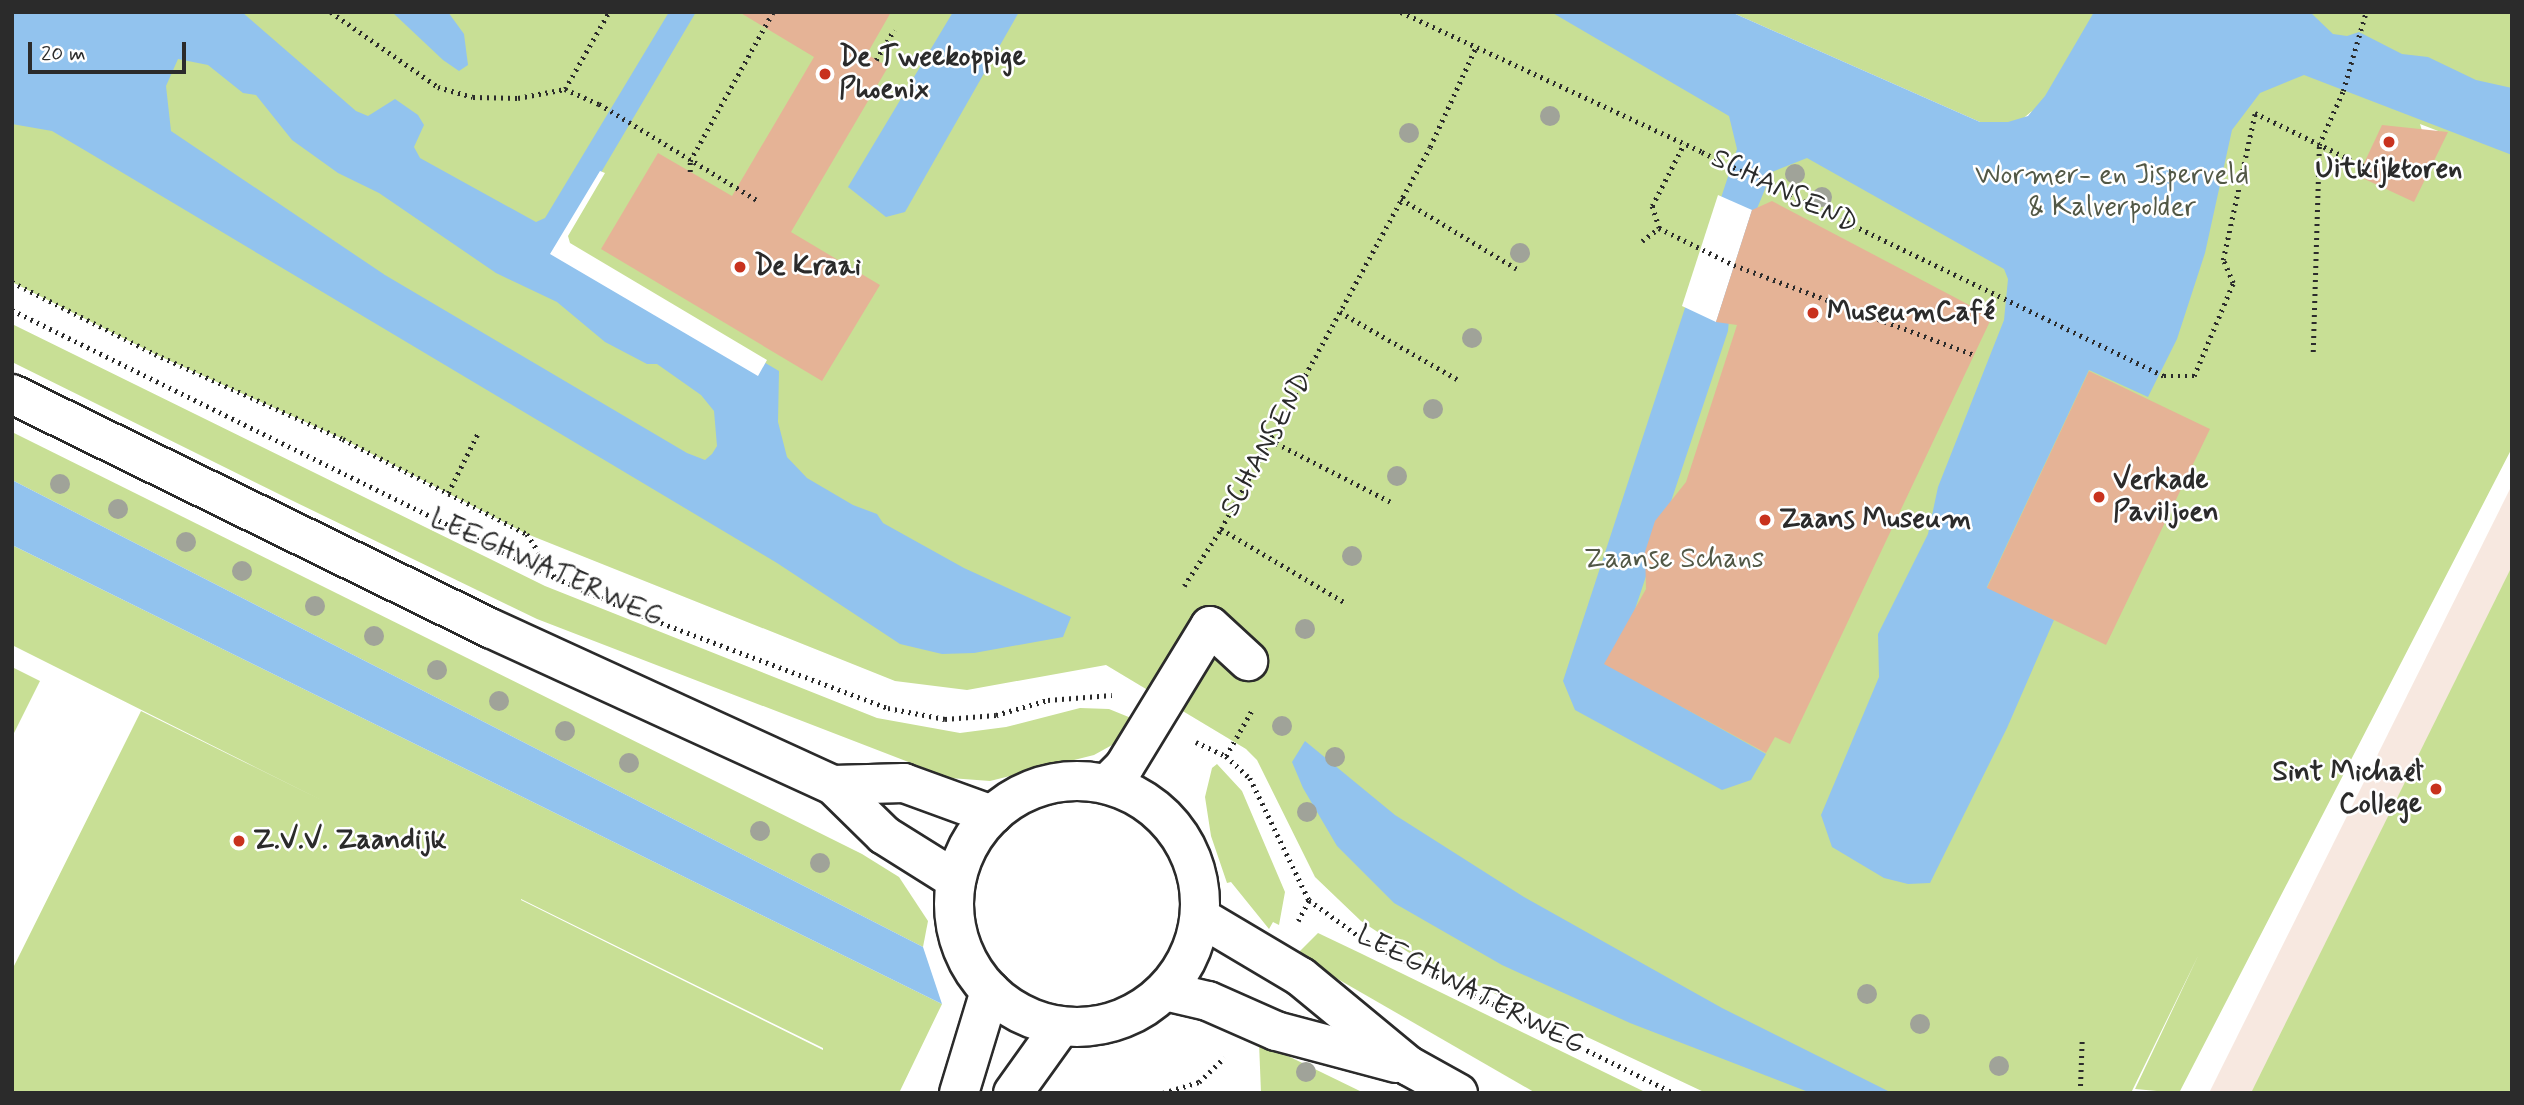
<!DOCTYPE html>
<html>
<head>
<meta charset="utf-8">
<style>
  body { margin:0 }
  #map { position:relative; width:2524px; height:1105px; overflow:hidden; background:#fff; font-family:Mynerve,sans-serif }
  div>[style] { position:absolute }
  .built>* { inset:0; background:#f7e8e0 }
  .green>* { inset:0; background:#c8df95 }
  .water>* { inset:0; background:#92c3ee }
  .pier>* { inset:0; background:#fff }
  .building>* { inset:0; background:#e5b396 }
  .path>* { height:4.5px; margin-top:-2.25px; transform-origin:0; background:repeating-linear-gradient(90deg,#2b2b2b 0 2px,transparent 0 7px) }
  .roads { filter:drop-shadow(2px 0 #2b2b2b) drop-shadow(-2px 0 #2b2b2b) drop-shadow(0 2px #2b2b2b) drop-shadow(0 -2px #2b2b2b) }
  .street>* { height:38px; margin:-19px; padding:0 19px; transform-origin:19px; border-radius:19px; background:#fff }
  .secondary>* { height:38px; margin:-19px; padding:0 19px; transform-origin:19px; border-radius:19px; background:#fff }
  .secondary>.ring { margin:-19px; padding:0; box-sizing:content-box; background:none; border:38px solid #fff; border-radius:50% }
  .trees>* { width:20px; height:20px; margin:-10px; border-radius:50%; background:#a0a399 }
  .dots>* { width:19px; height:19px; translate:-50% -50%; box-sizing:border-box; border:4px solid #fff; border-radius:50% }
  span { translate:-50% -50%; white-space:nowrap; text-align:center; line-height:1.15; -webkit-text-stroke:5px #fff; paint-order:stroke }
  .poi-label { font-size:28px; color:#2b2b2b; font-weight:700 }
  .left { translate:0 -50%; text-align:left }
  .right { translate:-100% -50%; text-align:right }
  .park-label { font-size:28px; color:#525846 }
  .street-label { font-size:28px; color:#2b2b2b }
  .frame { position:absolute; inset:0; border:14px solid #2b2b2b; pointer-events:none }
  .scale { position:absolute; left:28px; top:42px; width:158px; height:32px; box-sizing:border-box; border:4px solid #2b2b2b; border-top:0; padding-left:9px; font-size:21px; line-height:24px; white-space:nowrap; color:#2b2b2b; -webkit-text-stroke:5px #fff; paint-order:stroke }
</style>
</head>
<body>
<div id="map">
  <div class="built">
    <i style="clip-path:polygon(2512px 485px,2512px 1093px,2209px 1093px)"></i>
  </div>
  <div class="green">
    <i style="clip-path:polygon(evenodd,12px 12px,1610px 12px,1970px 206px,2032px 111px,2019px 122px,1980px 122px,1731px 12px,2512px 12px,2512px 448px,2179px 1093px,2135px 1089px,2199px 954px,2131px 1093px,1706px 1093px,1411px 954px,1361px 921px,1315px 877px,1257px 760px,1246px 749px,1106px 665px,967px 690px,895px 681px,527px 534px,343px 439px,155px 354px,12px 282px,12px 12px,2420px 124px,2446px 134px,2432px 163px,2420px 124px)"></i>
    <i style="clip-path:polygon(12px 324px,545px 586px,877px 718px,960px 733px,1006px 727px,1080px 708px,1109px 709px,1136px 720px,1123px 739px,1094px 755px,990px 781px,950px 778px,537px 619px,291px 500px,12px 362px)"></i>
    <i style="clip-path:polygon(12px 432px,862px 854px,899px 877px,928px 921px,923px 947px,12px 480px)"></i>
    <i style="clip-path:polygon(evenodd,12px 545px,942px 1004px,899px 1093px,12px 1093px,12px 970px,141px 711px,319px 799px,12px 645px,12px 545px,521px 899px,823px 1048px,823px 1050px,521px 900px,521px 899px)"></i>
    <i style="clip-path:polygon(2512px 566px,2512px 1093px,2251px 1093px)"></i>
    <i style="clip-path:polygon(12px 667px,40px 681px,12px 737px)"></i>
    <i style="clip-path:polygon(1217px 764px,1242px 791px,1285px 892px,1279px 925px,1273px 922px,1269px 929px,1231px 882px,1227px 883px,1211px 836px,1205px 797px,1212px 768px)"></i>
    <i style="clip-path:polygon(1318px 933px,1360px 953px,1647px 1093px,1534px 1092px,1296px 955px)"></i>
    <i style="clip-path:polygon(1259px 1042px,1364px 1093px,1261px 1093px)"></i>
  </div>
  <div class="water">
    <i style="clip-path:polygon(evenodd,12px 12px,242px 12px,356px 111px,368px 116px,395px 99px,418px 115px,424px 125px,414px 147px,420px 158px,536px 222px,545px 218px,669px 12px,696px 12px,564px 235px,567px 245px,779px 371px,778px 422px,787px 457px,807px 478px,853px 505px,877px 514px,883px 523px,964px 568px,1071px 617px,1063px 637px,974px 653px,942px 654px,900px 644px,777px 563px,81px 148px,52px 131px,12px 124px,12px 12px,178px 59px,208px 65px,243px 93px,256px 95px,292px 140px,338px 173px,379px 193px,496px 273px,557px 302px,605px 342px,647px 364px,657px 364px,701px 395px,714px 411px,717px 446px,712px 454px,705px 460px,687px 453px,385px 275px,171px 131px,166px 86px,178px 59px)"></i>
    <i style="clip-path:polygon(392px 12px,448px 12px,464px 34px,468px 65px,459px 71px,443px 60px)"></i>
    <i style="clip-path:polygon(953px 12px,1019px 12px,905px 212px,886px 217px,848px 187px)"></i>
    <i style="clip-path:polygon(1551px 12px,1731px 12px,1980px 122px,2008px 122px,2028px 116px,2045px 96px,2094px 12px,2310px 12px,2333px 34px,2347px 36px,2359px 32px,2402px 54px,2428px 57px,2476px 80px,2512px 88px,2512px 155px,2304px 75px,2260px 93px,2232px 130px,2205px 253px,2177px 339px,2148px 397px,2089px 370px,1987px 587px,2054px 620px,2007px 728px,1930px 883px,1908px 884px,1884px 878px,1832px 847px,1821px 815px,1879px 677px,1878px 634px,1928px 534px,1938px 487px,2004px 320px,2008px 279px,2004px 269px,1807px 158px,1772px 172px,1734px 265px,1728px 331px,1615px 669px,1766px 754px,1751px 780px,1722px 790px,1575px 710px,1563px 681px,1737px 149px,1729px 116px)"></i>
    <i style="clip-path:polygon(12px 480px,923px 947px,942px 1004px,12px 545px)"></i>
    <i style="clip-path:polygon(1305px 741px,1395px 815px,1524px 897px,1722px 1008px,1892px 1093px,1811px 1093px,1630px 1023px,1502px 965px,1394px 903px,1337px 846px,1303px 788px,1292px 762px)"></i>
  </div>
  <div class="pier">
    <i style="clip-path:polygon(600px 171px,605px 173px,568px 236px,570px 243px,767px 360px,758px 376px,550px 254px)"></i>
    <i style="clip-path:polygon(1718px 195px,1752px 210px,1716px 322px,1682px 306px)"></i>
  </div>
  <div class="building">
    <i style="clip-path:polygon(739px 12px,891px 12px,867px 54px,888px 67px,791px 232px,880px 285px,822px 381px,601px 249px,658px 153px,732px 196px,814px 57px)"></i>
    <i style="clip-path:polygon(2382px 125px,2448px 132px,2414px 202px,2358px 176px)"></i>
    <i style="clip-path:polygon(1772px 201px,1992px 317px,1790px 744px,1775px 737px,1766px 753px,1604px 664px,1646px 589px,1645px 552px,1655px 521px,1686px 482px,1737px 325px,1716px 322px,1752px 210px)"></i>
    <i style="clip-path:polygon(2089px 371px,2210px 429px,2106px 645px,1987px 588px)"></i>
  </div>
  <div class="path">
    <i style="left:331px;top:12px;width:131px;rotate:35deg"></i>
    <i style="left:438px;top:87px;width:36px;rotate:16deg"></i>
    <i style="left:473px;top:97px;width:45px;rotate:1.3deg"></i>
    <i style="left:518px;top:98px;width:48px;rotate:-10.8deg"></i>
    <i style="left:565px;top:89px;width:37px;rotate:24deg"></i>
    <i style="left:599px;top:104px;width:188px;rotate:31.3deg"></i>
    <i style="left:1401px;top:12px;width:332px;rotate:24.9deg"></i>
    <i style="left:1702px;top:152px;width:513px;rotate:25.87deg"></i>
    <i style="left:2164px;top:376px;width:30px"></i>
    <i style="left:2194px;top:376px;width:101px;rotate:-67.2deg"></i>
    <i style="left:2233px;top:283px;width:25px;rotate:-113deg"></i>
    <i style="left:2223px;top:260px;width:150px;rotate:-77.7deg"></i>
    <i style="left:2255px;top:113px;width:135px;rotate:26deg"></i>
    <i style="left:876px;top:60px;width:35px;rotate:-59deg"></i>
    <i style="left:565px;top:89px;width:89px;rotate:-60.3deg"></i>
    <i style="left:690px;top:172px;width:11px;rotate:-90deg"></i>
    <i style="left:690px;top:161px;width:171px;rotate:-60.9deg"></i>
    <i style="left:1401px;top:199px;width:135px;rotate:31.1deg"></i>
    <i style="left:1659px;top:228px;width:23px;rotate:-108deg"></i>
    <i style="left:1652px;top:206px;width:70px;rotate:-62.7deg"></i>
    <i style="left:1642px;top:241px;width:21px;rotate:-37deg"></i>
    <i style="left:1659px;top:228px;width:84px;rotate:26.3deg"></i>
    <i style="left:1734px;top:265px;width:257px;rotate:20.5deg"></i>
    <i style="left:12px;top:282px;width:160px;rotate:26.7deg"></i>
    <i style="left:155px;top:354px;width:206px;rotate:24.3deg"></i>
    <i style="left:343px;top:439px;width:207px;rotate:27.3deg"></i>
    <i style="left:527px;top:534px;width:51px;rotate:56.9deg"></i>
    <i style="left:12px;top:310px;width:606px;rotate:26.23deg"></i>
    <i style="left:556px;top:578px;width:86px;rotate:23.9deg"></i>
    <i style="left:635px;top:613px;width:270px;rotate:20.6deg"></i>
    <i style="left:888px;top:708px;width:58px;rotate:10.9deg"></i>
    <i style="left:945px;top:719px;width:51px;rotate:-4.5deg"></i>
    <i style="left:996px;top:715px;width:54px;rotate:-16.1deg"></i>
    <i style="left:1048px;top:700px;width:64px;rotate:-4.5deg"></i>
    <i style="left:1340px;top:312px;width:135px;rotate:29.8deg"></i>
    <i style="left:2313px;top:352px;width:207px;rotate:-88.3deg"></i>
    <i style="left:2319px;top:145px;width:59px;rotate:-66deg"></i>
    <i style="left:2343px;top:91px;width:82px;rotate:-73.8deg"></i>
    <i style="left:1270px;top:440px;width:136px;rotate:27.1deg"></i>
    <i style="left:448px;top:493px;width:67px;rotate:-63.4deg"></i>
    <i style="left:1221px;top:529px;width:143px;rotate:30.7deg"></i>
    <i style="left:1184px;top:586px;width:68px;rotate:-57deg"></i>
    <i style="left:1221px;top:529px;width:435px;rotate:-61.3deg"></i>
    <i style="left:1430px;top:147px;width:110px;rotate:-65.3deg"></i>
    <i style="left:1196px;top:742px;width:33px;rotate:25deg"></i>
    <i style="left:1226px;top:756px;width:33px;rotate:43deg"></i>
    <i style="left:1250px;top:778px;width:136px;rotate:64.2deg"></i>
    <i style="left:1309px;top:900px;width:72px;rotate:35.9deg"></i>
    <i style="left:1367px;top:942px;width:342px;rotate:26.2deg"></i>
    <i style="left:1226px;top:756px;width:55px;rotate:-60.6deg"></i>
    <i style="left:1298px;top:921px;width:24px;rotate:-62deg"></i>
    <i style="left:1163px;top:1093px;width:38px;rotate:-17deg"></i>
    <i style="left:1199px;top:1082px;width:35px;rotate:-44deg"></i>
    <i style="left:2080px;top:1093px;width:55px;rotate:-87.9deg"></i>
  </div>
  <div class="roads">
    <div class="street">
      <i style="left:1107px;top:784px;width:24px;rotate:-45deg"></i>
      <i style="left:1124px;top:767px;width:165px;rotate:-58.6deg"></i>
      <i style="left:1210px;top:626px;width:52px;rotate:42.6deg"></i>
      <i style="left:959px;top:1093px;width:107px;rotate:-73.1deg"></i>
      <i style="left:1013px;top:1093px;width:82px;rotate:-54.4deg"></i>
    </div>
    <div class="secondary">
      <i style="left:12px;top:394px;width:534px;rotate:26.09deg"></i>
      <i style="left:492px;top:629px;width:375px;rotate:24.6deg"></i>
      <i style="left:833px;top:785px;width:71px;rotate:44.4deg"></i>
      <i style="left:884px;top:835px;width:85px;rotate:32deg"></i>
      <i class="ring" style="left:954px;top:781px;width:208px;height:208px"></i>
      <i style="left:833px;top:785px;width:71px;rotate:-1.6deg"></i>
      <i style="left:904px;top:783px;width:94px;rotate:20deg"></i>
      <i style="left:1200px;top:917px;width:117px;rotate:30.7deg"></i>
      <i style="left:1301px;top:977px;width:140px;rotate:39.5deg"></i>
      <i style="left:1409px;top:1066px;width:56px;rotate:28.9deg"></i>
      <i style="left:1165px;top:991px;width:44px;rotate:13.1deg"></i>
      <i style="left:1208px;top:1001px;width:74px;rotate:23.8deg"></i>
      <i style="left:1276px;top:1031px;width:124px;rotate:14.9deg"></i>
    </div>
  </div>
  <div class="trees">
    <i style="left:1550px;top:116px"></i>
    <i style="left:1409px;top:133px"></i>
    <i style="left:1795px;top:174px"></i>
    <i style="left:1822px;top:197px"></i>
    <i style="left:1520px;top:253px"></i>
    <i style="left:1472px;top:338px"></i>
    <i style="left:1433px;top:409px"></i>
    <i style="left:1397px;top:476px"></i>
    <i style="left:60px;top:484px"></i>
    <i style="left:118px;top:509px"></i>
    <i style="left:186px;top:542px"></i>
    <i style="left:1352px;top:556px"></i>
    <i style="left:242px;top:571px"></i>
    <i style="left:315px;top:606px"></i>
    <i style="left:1305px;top:629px"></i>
    <i style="left:374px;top:636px"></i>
    <i style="left:437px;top:670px"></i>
    <i style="left:499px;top:701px"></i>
    <i style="left:1282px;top:726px"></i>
    <i style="left:565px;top:731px"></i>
    <i style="left:1335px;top:757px"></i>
    <i style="left:629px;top:763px"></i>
    <i style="left:1307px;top:812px"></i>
    <i style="left:760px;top:831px"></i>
    <i style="left:820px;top:863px"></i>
    <i style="left:1867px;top:994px"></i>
    <i style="left:1920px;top:1024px"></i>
    <i style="left:1999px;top:1066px"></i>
    <i style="left:1306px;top:1072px"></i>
  </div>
  <div class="dots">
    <i style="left:825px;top:74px;background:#c8321e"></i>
    <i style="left:2389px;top:142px;background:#c8321e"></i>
    <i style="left:740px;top:267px;background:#c8321e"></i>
    <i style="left:1813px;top:313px;background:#c8321e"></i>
    <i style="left:2099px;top:497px;background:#c8321e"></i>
    <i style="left:1765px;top:520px;background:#c8321e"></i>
    <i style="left:2436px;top:789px;background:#c8321e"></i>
    <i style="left:239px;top:841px;background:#c8321e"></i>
  </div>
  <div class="poi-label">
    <span class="left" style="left:839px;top:74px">De Tweekoppige<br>Phoenix</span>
    <span style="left:2389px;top:170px">Uitkijktoren</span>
    <span class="left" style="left:754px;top:267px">De Kraai</span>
    <span class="left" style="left:1827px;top:313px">MuseumCafé</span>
    <span class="left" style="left:2113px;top:497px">Verkade<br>Paviljoen</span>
    <span class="left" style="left:1779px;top:520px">Zaans Museum</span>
    <span class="right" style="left:2422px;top:789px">Sint Michaël<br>College</span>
    <span class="left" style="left:253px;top:841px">Z.V.V. Zaandijk</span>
  </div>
  <div class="park-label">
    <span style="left:2112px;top:192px">Wormer- en Jisperveld<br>&amp; Kalverpolder</span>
    <span style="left:1674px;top:560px">Zaanse Schans</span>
  </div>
  <div class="street-label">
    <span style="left:1784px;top:192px;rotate:26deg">SCHANSEND</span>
    <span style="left:1267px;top:445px;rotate:-61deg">SCHANSEND</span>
    <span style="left:546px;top:569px;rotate:24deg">LEEGHWATERWEG</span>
    <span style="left:1470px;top:991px;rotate:27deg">LEEGHWATERWEG</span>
  </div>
  <div class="frame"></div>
  <div class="scale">20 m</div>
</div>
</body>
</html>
